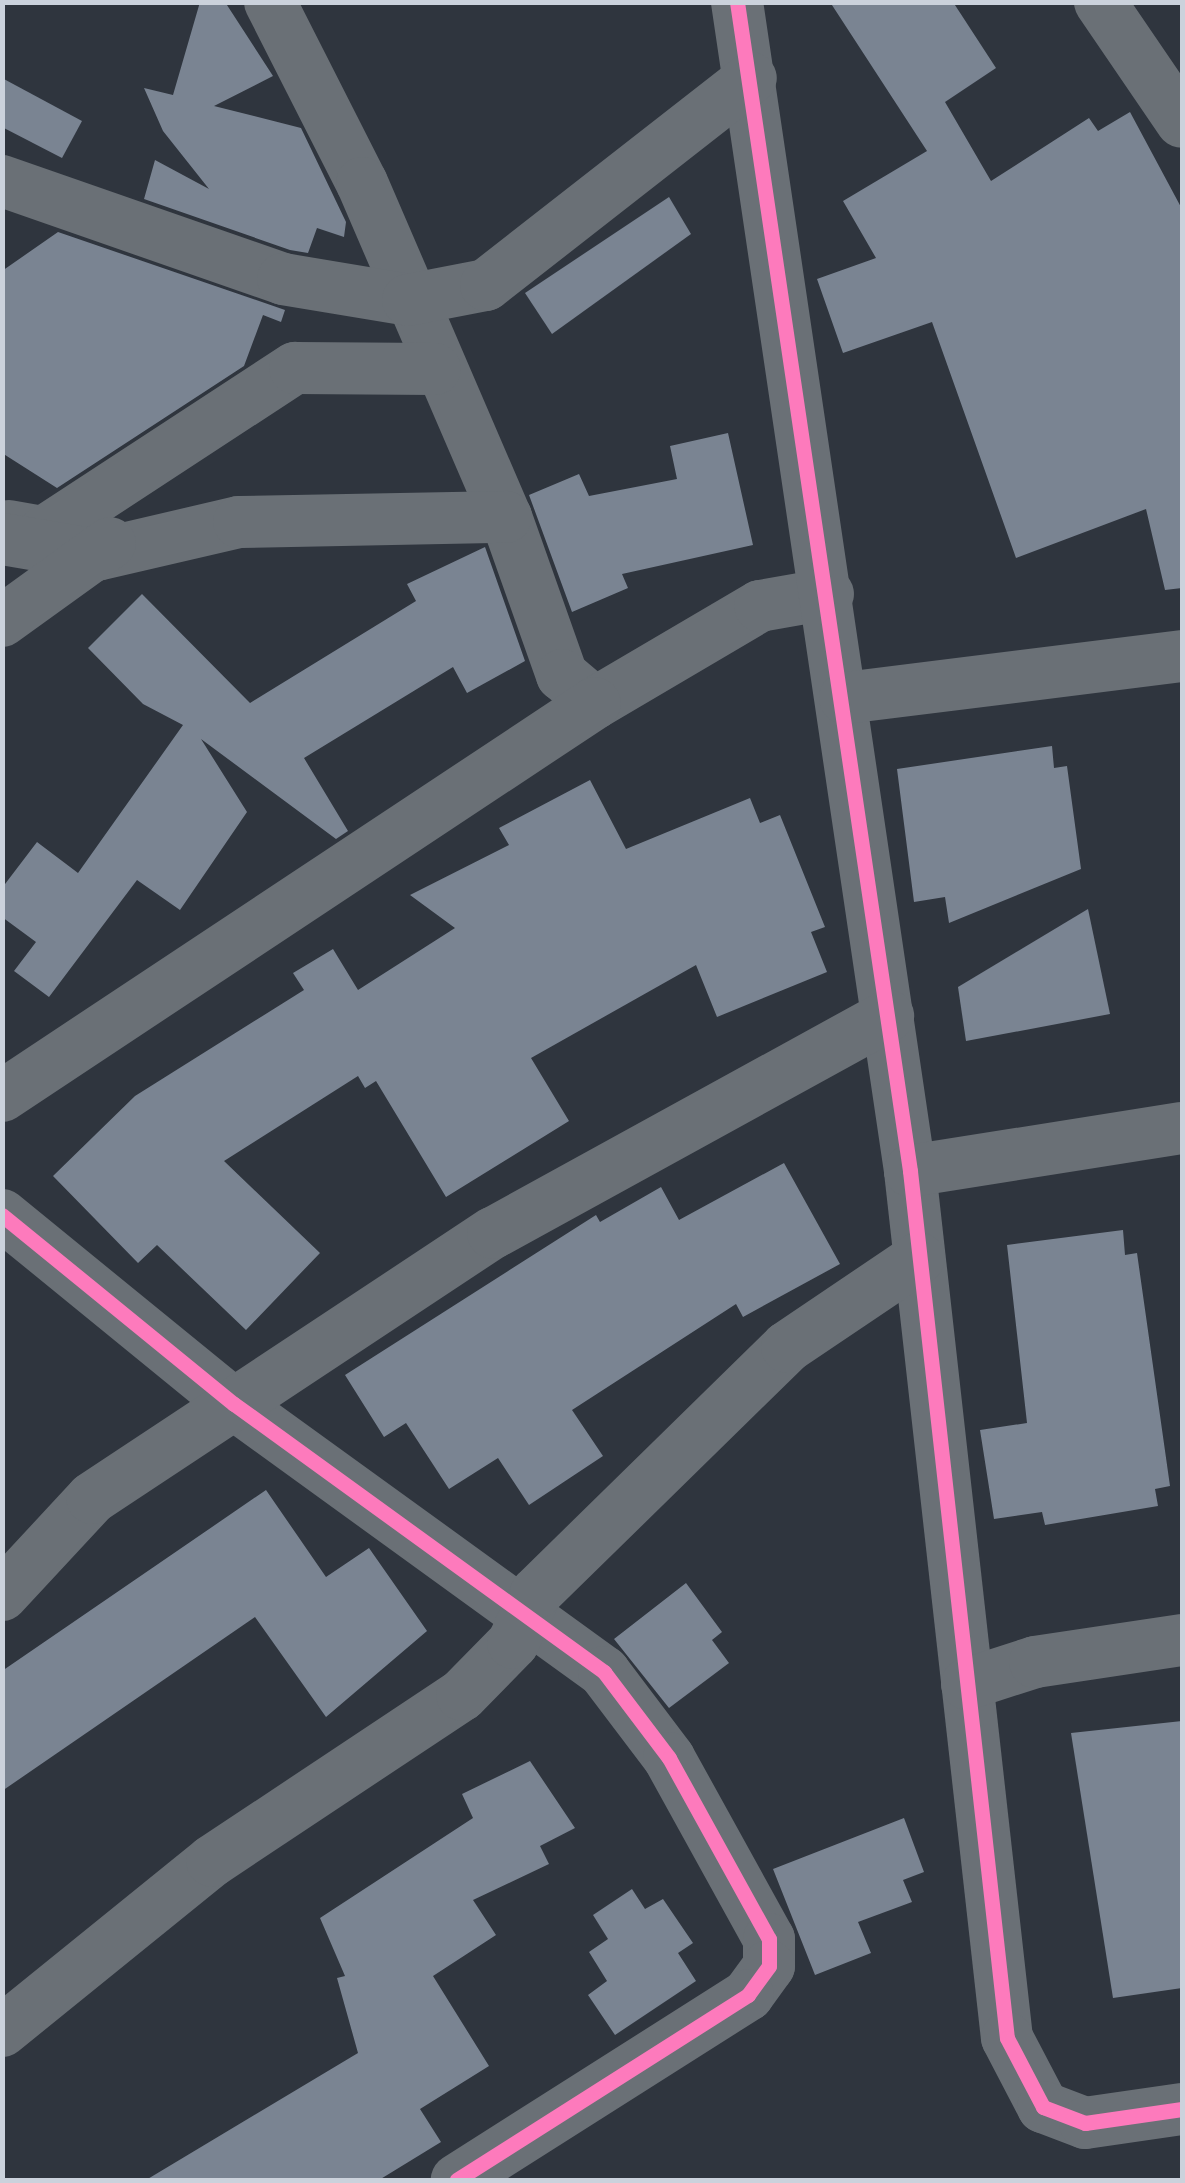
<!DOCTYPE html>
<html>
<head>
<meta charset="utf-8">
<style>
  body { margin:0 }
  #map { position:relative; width:1185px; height:2183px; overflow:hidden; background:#2f353e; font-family:"Roboto Serif",serif }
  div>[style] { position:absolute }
  .building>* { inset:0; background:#7a8492 }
  .minor>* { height:52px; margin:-26px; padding:0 26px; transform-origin:26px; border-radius:26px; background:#6a7076 }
  .cycleway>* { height:15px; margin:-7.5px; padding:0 7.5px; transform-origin:7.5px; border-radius:7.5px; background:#fd7abc }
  span { translate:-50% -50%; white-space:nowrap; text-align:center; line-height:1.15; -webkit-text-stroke:10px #293444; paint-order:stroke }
  .frame { position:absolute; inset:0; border:5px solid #cbd2dc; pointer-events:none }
</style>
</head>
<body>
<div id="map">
  <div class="building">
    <i style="clip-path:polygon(200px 2px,225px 2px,273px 76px,214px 106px,301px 128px,346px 222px,344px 237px,317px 228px,308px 253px,290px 250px,144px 199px,155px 160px,209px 189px,163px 131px,144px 88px,173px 95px)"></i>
    <i style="clip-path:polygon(830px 2px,953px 2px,996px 68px,945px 102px,991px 181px,1089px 118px,1098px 131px,1130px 112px,1182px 209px,1182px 588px,1165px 590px,1146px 509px,1016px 558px,932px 322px,843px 353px,817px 279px,876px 258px,843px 201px,927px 151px)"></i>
    <i style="clip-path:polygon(2px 78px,82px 121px,62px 158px,2px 127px)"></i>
    <i style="clip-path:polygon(669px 197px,691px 234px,552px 334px,525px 293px)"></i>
    <i style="clip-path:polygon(58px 232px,285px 310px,281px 322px,263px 315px,244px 366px,57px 488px,2px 453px,2px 271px)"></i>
    <i style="clip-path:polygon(728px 433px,753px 545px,622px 574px,628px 588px,572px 612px,529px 495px,579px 474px,589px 496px,677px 479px,670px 446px)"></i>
    <i style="clip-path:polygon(485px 547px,525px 661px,467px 693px,453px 667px,304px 758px,348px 831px,336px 839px,201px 739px,247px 812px,180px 910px,137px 880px,49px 997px,14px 971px,36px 942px,2px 917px,2px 888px,37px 842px,78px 873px,183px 725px,143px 704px,88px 648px,142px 594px,250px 703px,416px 601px,407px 584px)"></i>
    <i style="clip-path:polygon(1052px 746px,1054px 768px,1067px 766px,1081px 869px,949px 923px,945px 897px,914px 902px,897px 769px)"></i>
    <i style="clip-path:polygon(590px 780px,626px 849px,750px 798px,760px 823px,780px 815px,825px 927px,811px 932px,827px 972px,717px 1017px,696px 965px,531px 1058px,569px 1121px,446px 1197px,376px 1081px,365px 1088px,358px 1076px,224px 1161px,320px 1253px,246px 1330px,157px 1245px,138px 1263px,53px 1176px,135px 1096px,304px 990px,293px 973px,333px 949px,358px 990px,455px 928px,410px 895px,509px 845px,499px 828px)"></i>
    <i style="clip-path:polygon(1088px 909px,1110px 1014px,966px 1041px,958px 987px)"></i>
    <i style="clip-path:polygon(784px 1163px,840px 1264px,743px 1317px,736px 1304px,572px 1410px,603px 1456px,529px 1505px,498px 1458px,449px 1489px,406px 1423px,384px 1437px,345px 1375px,596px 1215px,600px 1222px,661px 1187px,679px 1220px)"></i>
    <i style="clip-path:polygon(1123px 1230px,1125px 1255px,1137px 1253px,1170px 1486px,1155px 1489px,1158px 1506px,1045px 1525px,1042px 1512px,994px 1519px,980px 1430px,1027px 1423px,1007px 1245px)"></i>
    <i style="clip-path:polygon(266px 1490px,326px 1577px,369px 1548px,427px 1631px,326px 1717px,255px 1617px,2px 1791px,2px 1671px)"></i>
    <i style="clip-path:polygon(686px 1583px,722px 1632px,712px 1640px,729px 1663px,669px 1708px,614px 1639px)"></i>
    <i style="clip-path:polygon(1182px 1721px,1182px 1988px,1113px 1998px,1071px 1733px)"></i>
    <i style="clip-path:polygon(530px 1761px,575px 1828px,540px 1846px,549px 1864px,473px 1900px,496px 1935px,433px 1976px,489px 2066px,420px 2109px,441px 2142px,379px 2180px,146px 2180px,358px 2053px,337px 1978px,345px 1976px,320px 1918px,473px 1818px,462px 1794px)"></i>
    <i style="clip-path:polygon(904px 1818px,924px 1872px,903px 1880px,912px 1902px,858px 1922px,871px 1953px,815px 1975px,773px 1869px)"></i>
    <i style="clip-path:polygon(632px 1889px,645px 1909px,663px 1899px,693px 1943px,678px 1953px,696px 1981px,615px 2035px,588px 1995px,607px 1981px,589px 1952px,608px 1939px,593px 1915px)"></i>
  </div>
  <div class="minor">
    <i style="left:270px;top:2px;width:203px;rotate:63.1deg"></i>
    <i style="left:362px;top:183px;width:364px;rotate:66.7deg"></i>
    <i style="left:506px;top:517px;width:168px;rotate:70.5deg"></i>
    <i style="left:562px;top:675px;width:43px;rotate:40.3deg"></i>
    <i style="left:595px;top:703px;width:191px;rotate:-30.5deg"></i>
    <i style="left:760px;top:606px;width:69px;rotate:-10deg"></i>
    <i style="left:737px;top:2px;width:1182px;rotate:81.58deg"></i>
    <i style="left:910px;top:1171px;width:872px;rotate:83.62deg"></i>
    <i style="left:1007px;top:2038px;width:78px;rotate:62.4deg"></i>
    <i style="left:1043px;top:2107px;width:45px;rotate:20.9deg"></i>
    <i style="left:1085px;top:2123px;width:98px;rotate:-8.2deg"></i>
    <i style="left:1100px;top:2px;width:145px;rotate:55.7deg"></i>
    <i style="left:2px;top:181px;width:298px;rotate:19.2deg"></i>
    <i style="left:283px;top:279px;width:127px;rotate:9.5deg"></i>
    <i style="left:408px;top:300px;width:79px;rotate:-10.9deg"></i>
    <i style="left:486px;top:285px;width:336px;rotate:-38deg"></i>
    <i style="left:9px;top:526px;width:36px;rotate:10deg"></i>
    <i style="left:44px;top:532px;width:300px;rotate:-33.2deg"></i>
    <i style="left:295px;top:368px;width:140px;rotate:0.4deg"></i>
    <i style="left:2px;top:539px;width:96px;rotate:9.6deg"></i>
    <i style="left:97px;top:555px;width:146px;rotate:-13.1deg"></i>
    <i style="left:239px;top:522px;width:267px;rotate:-1.1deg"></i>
    <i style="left:2px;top:621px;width:133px;rotate:-35.8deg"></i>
    <i style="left:845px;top:698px;width:340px;rotate:-7.1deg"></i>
    <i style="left:2px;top:1096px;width:711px;rotate:-33.53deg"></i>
    <i style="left:910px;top:1171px;width:275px;rotate:-9deg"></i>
    <i style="left:2px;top:1215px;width:299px;rotate:39.2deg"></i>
    <i style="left:234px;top:1404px;width:457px;rotate:35.9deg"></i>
    <i style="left:604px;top:1672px;width:108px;rotate:52.9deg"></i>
    <i style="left:669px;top:1758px;width:207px;rotate:61.1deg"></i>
    <i style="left:769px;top:1939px;width:27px;rotate:90deg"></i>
    <i style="left:769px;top:1966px;width:36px;rotate:126deg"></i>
    <i style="left:748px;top:1995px;width:345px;rotate:147.6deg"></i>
    <i style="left:2px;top:1595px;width:132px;rotate:-47.1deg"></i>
    <i style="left:92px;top:1498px;width:481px;rotate:-33.5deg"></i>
    <i style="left:493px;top:1233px;width:451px;rotate:-28.8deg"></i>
    <i style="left:967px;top:1684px;width:71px;rotate:-17.9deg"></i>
    <i style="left:1035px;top:1662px;width:149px;rotate:-8.5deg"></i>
    <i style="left:2px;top:2031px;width:270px;rotate:-39deg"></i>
    <i style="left:212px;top:1861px;width:300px;rotate:-33.6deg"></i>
    <i style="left:462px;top:1695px;width:73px;rotate:-45.6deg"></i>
    <i style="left:513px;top:1643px;width:55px;rotate:-65.3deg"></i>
    <i style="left:536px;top:1593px;width:351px;rotate:-44.4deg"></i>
    <i style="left:787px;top:1347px;width:159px;rotate:-34deg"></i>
  </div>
  <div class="cycleway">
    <i style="left:737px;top:2px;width:1182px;rotate:81.58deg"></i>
    <i style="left:910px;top:1171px;width:872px;rotate:83.62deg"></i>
    <i style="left:1007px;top:2038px;width:78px;rotate:62.4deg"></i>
    <i style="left:1043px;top:2107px;width:45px;rotate:20.9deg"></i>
    <i style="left:1085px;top:2123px;width:98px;rotate:-8.2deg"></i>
    <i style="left:2px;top:1215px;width:299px;rotate:39.2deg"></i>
    <i style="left:234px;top:1404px;width:457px;rotate:35.9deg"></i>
    <i style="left:604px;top:1672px;width:108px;rotate:52.9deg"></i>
    <i style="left:669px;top:1758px;width:207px;rotate:61.1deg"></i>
    <i style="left:769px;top:1939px;width:27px;rotate:90deg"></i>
    <i style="left:769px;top:1966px;width:36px;rotate:126deg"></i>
    <i style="left:748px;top:1995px;width:345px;rotate:147.6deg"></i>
  </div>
  <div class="frame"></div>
</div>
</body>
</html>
